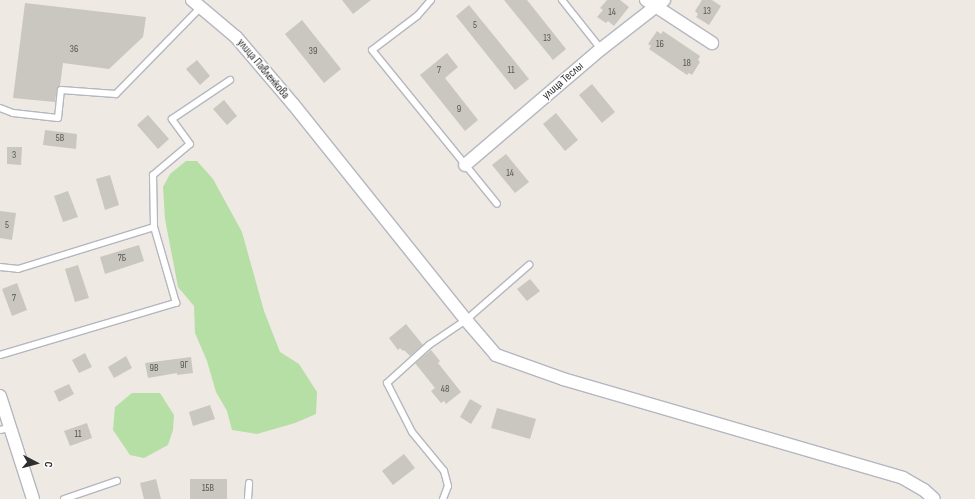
<!DOCTYPE html>
<html>
<head>
<meta charset="utf-8">
<style>
  body { margin:0 }
  #map { position:relative; width:975px; height:499px; overflow:hidden; background:#eee9e2; font-family:"Sofia Sans Condensed",sans-serif }
  div>[style] { position:absolute }
  .green>* { inset:0; background:#b5dfa4 }
  .building>* { inset:0; background:#cac7c0 }
  .roads { filter:drop-shadow(1px 0 #b5b7c0) drop-shadow(-1px 0 #b5b7c0) drop-shadow(0 1px #b5b7c0) drop-shadow(0 -1px #b5b7c0) }
  .lane>* { height:6px; margin:-3px; padding:0 3px; transform-origin:3px; border-radius:3px; background:#fff }
  .street>* { height:12px; margin:-6px; padding:0 6px; transform-origin:6px; border-radius:6px; background:#fff }
  span { translate:-50% -50%; white-space:nowrap; text-align:center; line-height:1.15; -webkit-text-stroke:3px #fff; paint-order:stroke }
  .number-label { font-size:10px; color:#555452 }
  .number-label span { -webkit-text-stroke-width:0 }
  .street-label { font-size:12px; color:#2e2e2e }
  .north { position:absolute; left:16px; top:443px; width:40px; height:40px; -webkit-text-stroke:3px #fff; paint-order:stroke; rotate:96deg; font-size:11px; font-weight:700; line-height:16px; text-align:center; color:#2e2e2e }
  .north::after { content:''; display:block; margin:auto; width:14px; height:18px; background:#2e2e2e; clip-path:polygon(50% 0,100% 100%,50% 72%,0 100%) }
</style>
</head>
<body>
<div id="map">
  <div class="green">
    <i style="clip-path:polygon(186px 161px,197px 161px,213px 179px,242px 232px,264px 311px,280px 352px,299px 364px,317px 392px,316px 414px,295px 423px,257px 434px,232px 430px,227px 411px,216px 392px,207px 361px,195px 333px,194px 306px,178px 287px,165px 219px,163px 187px,170px 174px)"></i>
    <i style="clip-path:polygon(132px 393px,160px 393px,174px 415px,173px 430px,168px 445px,144px 458px,130px 455px,113px 430px,115px 407px)"></i>
  </div>
  <div class="building">
    <i style="clip-path:polygon(342px 0,371px 0,353px 14px)"></i>
    <i style="clip-path:polygon(504px 0,527px 0,566px 49px,553px 60px)"></i>
    <i style="clip-path:polygon(607px 0,620px 0,629px 7px,614px 26px,608px 21px,606px 23px,597px 17px,603px 10px,600px 8px)"></i>
    <i style="clip-path:polygon(702px 0,712px 0,721px 6px,709px 25px,696px 17px,698px 14px,695px 11px)"></i>
    <i style="clip-path:polygon(25px 3px,146px 17px,143px 37px,109px 69px,63px 63px,60px 86px,57px 89px,55px 102px,13px 98px)"></i>
    <i style="clip-path:polygon(469px 5px,529px 79px,515px 90px,456px 16px)"></i>
    <i style="clip-path:polygon(302px 20px,341px 69px,324px 83px,285px 34px)"></i>
    <i style="clip-path:polygon(657px 31px,661px 34px,663px 31px,700px 56px,698px 60px,700px 62px,692px 75px,689px 73px,687px 75px,649px 49px,651px 46px,648px 44px)"></i>
    <i style="clip-path:polygon(447px 53px,458px 67px,445px 78px,478px 120px,465px 131px,420px 75px)"></i>
    <i style="clip-path:polygon(197px 60px,210px 76px,200px 85px,186px 69px)"></i>
    <i style="clip-path:polygon(592px 84px,615px 112px,602px 123px,579px 95px)"></i>
    <i style="clip-path:polygon(224px 100px,237px 116px,227px 125px,213px 109px)"></i>
    <i style="clip-path:polygon(556px 113px,578px 140px,565px 151px,543px 124px)"></i>
    <i style="clip-path:polygon(148px 115px,169px 139px,158px 149px,137px 125px)"></i>
    <i style="clip-path:polygon(45px 130px,77px 134px,76px 149px,43px 145px)"></i>
    <i style="clip-path:polygon(7px 147px,22px 147px,21px 165px,7px 164px)"></i>
    <i style="clip-path:polygon(506px 154px,529px 182px,515px 193px,492px 165px)"></i>
    <i style="clip-path:polygon(110px 175px,119px 205px,105px 210px,96px 179px)"></i>
    <i style="clip-path:polygon(68px 191px,78px 217px,63px 222px,54px 196px)"></i>
    <i style="clip-path:polygon(0 211px,16px 213px,12px 240px,0 238px)"></i>
    <i style="clip-path:polygon(139px 245px,144px 261px,105px 274px,100px 257px)"></i>
    <i style="clip-path:polygon(78px 265px,89px 298px,75px 302px,65px 269px)"></i>
    <i style="clip-path:polygon(530px 279px,540px 291px,527px 301px,517px 289px)"></i>
    <i style="clip-path:polygon(17px 283px,27px 310px,12px 316px,2px 289px)"></i>
    <i style="clip-path:polygon(406px 324px,423px 345px,410px 356px,404px 350px,403px 351px,400px 348px,398px 350px,389px 338px)"></i>
    <i style="clip-path:polygon(431px 350px,440px 361px,438px 363px,461px 392px,446px 404px,444px 401px,441px 403px,431px 391px,435px 388px,415px 363px)"></i>
    <i style="clip-path:polygon(85px 353px,92px 367px,79px 373px,72px 360px)"></i>
    <i style="clip-path:polygon(126px 356px,132px 368px,114px 378px,108px 367px)"></i>
    <i style="clip-path:polygon(191px 357px,193px 373px,177px 375px,177px 373px,148px 378px,145px 363px)"></i>
    <i style="clip-path:polygon(69px 384px,74px 394px,59px 402px,54px 391px)"></i>
    <i style="clip-path:polygon(470px 399px,482px 406px,471px 424px,460px 417px)"></i>
    <i style="clip-path:polygon(210px 405px,215px 419px,193px 426px,189px 412px)"></i>
    <i style="clip-path:polygon(497px 408px,536px 419px,530px 439px,491px 428px)"></i>
    <i style="clip-path:polygon(87px 423px,92px 438px,70px 446px,64px 431px)"></i>
    <i style="clip-path:polygon(404px 454px,415px 468px,393px 485px,382px 471px)"></i>
    <i style="clip-path:polygon(156px 479px,161px 499px,144px 499px,140px 483px)"></i>
    <i style="clip-path:polygon(190px 479px,227px 479px,227px 499px,190px 499px)"></i>
  </div>
  <div class="roads">
    <div class="lane">
      <i style="left:431px;top:0;width:21px;rotate:131deg"></i>
      <i style="left:417px;top:16px;width:56px;rotate:142.9deg"></i>
      <i style="left:372px;top:50px;width:198px;rotate:50.9deg"></i>
      <i style="left:562px;top:0;width:63px;rotate:51.5deg"></i>
      <i style="left:0;top:108px;width:14px;rotate:21deg"></i>
      <i style="left:13px;top:113px;width:45px;rotate:6.3deg"></i>
      <i style="left:58px;top:118px;width:28px;rotate:-84deg"></i>
      <i style="left:61px;top:90px;width:55px;rotate:4.2deg"></i>
      <i style="left:116px;top:94px;width:122px;rotate:-45.7deg"></i>
      <i style="left:0;top:267px;width:18px;rotate:6deg"></i>
      <i style="left:18px;top:269px;width:142px;rotate:-17.2deg"></i>
      <i style="left:0;top:355px;width:184px;rotate:-16.5deg"></i>
      <i style="left:176px;top:303px;width:79px;rotate:-106.1deg"></i>
      <i style="left:154px;top:227px;width:52px;rotate:-91.1deg"></i>
      <i style="left:153px;top:175px;width:48px;rotate:-40deg"></i>
      <i style="left:190px;top:144px;width:31px;rotate:-126deg"></i>
      <i style="left:172px;top:119px;width:70px;rotate:-33.9deg"></i>
      <i style="left:0;top:430px;width:9px;rotate:-13deg"></i>
      <i style="left:64px;top:499px;width:56px;rotate:-18.8deg"></i>
      <i style="left:248px;top:499px;width:16px;rotate:-86deg"></i>
      <i style="left:443px;top:499px;width:14px;rotate:-69deg"></i>
      <i style="left:448px;top:486px;width:16px;rotate:-105deg"></i>
      <i style="left:444px;top:471px;width:50px;rotate:-129.4deg"></i>
      <i style="left:412px;top:432px;width:55px;rotate:-117deg"></i>
      <i style="left:387px;top:383px;width:57px;rotate:-42.1deg"></i>
      <i style="left:429px;top:345px;width:45px;rotate:-34deg"></i>
      <i style="left:466px;top:320px;width:84px;rotate:-41.1deg"></i>
    </div>
    <div class="street">
      <i style="left:192px;top:0;width:57px;rotate:40.1deg"></i>
      <i style="left:236px;top:37px;width:88px;rotate:49.6deg"></i>
      <i style="left:293px;top:104px;width:277px;rotate:51.3deg"></i>
      <i style="left:466px;top:320px;width:46px;rotate:49.4deg"></i>
      <i style="left:496px;top:355px;width:71px;rotate:19.7deg"></i>
      <i style="left:563px;top:379px;width:354px;rotate:16.2deg"></i>
      <i style="left:903px;top:478px;width:24px;rotate:30deg"></i>
      <i style="left:924px;top:490px;width:13px;rotate:42deg"></i>
      <i style="left:646px;top:0;width:79px;rotate:33.1deg"></i>
      <i style="left:465px;top:165px;width:179px;rotate:-40.5deg"></i>
      <i style="left:601px;top:49px;width:80px;rotate:-37.9deg"></i>
      <i style="left:0;top:396px;width:108px;rotate:72.2deg"></i>
    </div>
  </div>
  <div class="number-label">
    <span style="left:707px;top:12px">13</span>
    <span style="left:612px;top:13px">14</span>
    <span style="left:475px;top:26px">5</span>
    <span style="left:547px;top:39px">13</span>
    <span style="left:660px;top:45px">16</span>
    <span style="left:74px;top:50px">36</span>
    <span style="left:313px;top:52px">39</span>
    <span style="left:687px;top:64px">18</span>
    <span style="left:439px;top:71px">7</span>
    <span style="left:511px;top:71px">11</span>
    <span style="left:459px;top:110px">9</span>
    <span style="left:60px;top:139px">5В</span>
    <span style="left:14px;top:156px">3</span>
    <span style="left:510px;top:174px">14</span>
    <span style="left:7px;top:226px">5</span>
    <span style="left:122px;top:259px">7Б</span>
    <span style="left:14px;top:299px">7</span>
    <span style="left:184px;top:366px">9Г</span>
    <span style="left:154px;top:369px">9В</span>
    <span style="left:445px;top:390px">48</span>
    <span style="left:78px;top:435px">11</span>
    <span style="left:208px;top:489px">15В</span>
  </div>
  <div class="street-label">
    <span style="left:263px;top:69px;rotate:50deg">улица Павленкова</span>
    <span style="left:563px;top:81px;rotate:-41deg">улица Теслы</span>
  </div>
  <div class="north">С</div>
</div>
</body>
</html>
